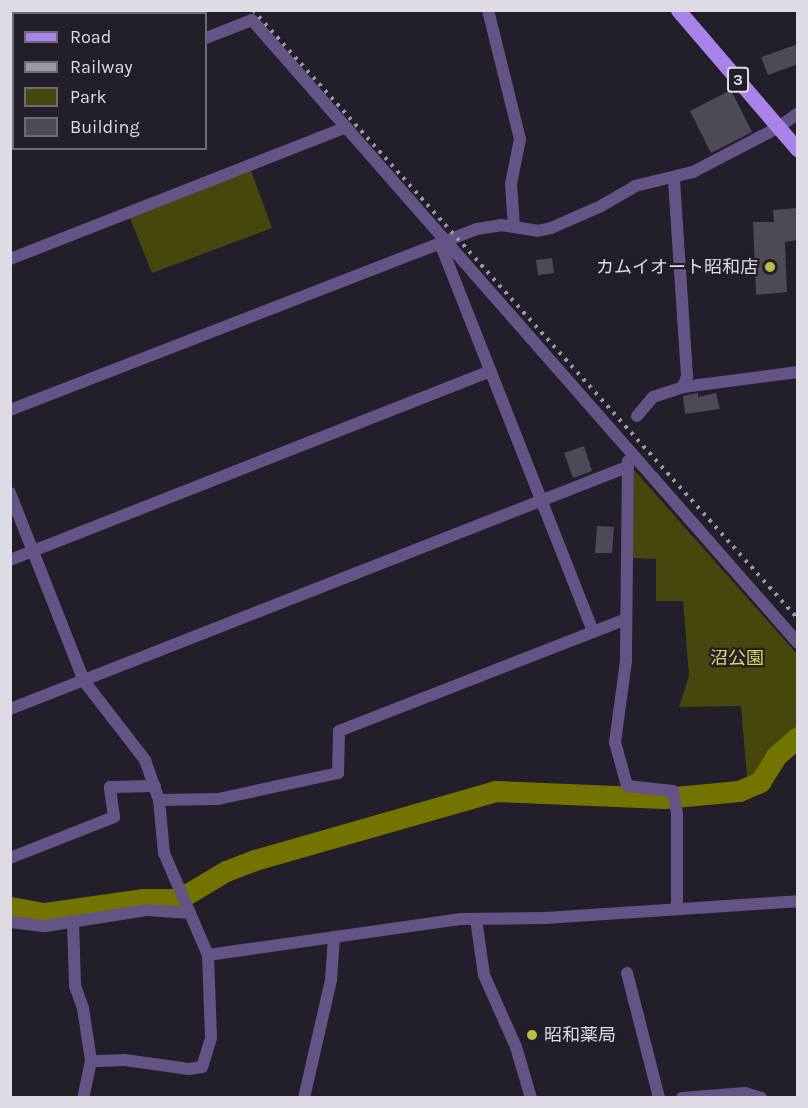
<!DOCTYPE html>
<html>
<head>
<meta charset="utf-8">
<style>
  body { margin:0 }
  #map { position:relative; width:808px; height:1108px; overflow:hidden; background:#221f2a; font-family:Karla,"Noto Sans JP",sans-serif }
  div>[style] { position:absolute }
  .green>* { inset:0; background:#46470c }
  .river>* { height:21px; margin:-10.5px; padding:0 10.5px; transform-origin:10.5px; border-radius:10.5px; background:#737400 }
  .building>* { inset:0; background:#4d4956 }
  .minor>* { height:12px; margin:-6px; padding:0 6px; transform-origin:6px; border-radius:6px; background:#645385 }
  .major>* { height:15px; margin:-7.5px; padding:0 7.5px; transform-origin:7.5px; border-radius:7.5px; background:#a883ea }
  .rail>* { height:4px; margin-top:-2px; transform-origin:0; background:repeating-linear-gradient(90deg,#9c99a2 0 3px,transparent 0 9px) }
  .dots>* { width:16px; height:16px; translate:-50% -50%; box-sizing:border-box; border:3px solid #221f2a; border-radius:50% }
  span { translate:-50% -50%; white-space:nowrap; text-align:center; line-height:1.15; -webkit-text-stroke:4.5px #221f2a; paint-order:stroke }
  .shield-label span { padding:2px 4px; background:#221f2a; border:2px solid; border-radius:4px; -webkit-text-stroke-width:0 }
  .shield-label { font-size:16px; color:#dddbe3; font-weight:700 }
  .poi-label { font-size:18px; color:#dddbe3 }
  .right { translate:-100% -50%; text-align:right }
  .left { translate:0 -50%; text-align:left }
  .park-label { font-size:18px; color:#dadc5e }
  .frame { position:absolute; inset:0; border:12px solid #dddbe3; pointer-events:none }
  .legend { position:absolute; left:12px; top:12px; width:195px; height:138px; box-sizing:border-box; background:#221f2a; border:2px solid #6d6a74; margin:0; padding:8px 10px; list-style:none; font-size:18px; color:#dddbe3 }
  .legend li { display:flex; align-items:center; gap:12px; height:30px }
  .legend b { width:30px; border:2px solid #6d6a74 }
</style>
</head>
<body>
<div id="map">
  <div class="green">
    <i style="clip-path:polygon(249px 165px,272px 228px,152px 273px,128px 213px)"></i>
    <i style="clip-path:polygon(634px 470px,797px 654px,797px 728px,770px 752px,756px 773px,747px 777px,741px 706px,679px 707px,689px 676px,683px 601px,656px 601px,656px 559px,632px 558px)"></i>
  </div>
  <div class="river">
    <i style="left:10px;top:907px;width:36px;rotate:10deg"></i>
    <i style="left:45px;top:913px;width:98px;rotate:-8.2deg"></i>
    <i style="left:142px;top:899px;width:37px"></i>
    <i style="left:179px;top:899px;width:55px;rotate:-30.8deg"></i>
    <i style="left:226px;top:871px;width:31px;rotate:-21deg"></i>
    <i style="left:255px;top:860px;width:250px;rotate:-16deg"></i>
    <i style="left:495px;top:791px;width:169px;rotate:2.4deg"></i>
    <i style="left:664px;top:798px;width:75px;rotate:-5.3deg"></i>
    <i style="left:739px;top:791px;width:23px;rotate:-23deg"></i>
    <i style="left:760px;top:782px;width:31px;rotate:-58deg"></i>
    <i style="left:776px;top:756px;width:29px;rotate:-41deg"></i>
  </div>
  <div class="building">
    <i style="clip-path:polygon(798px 44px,798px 64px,768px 75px,761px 57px)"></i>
    <i style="clip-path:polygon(731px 90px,752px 132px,711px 153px,690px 111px)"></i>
    <i style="clip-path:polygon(798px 208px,798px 240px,785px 242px,787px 292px,756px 295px,753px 222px,774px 222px,773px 210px)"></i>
    <i style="clip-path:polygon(552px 258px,554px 273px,538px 275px,536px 260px)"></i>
    <i style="clip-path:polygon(698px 393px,698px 397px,716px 393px,720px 409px,685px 414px,683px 396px)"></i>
    <i style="clip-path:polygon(584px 446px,592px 471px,573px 478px,564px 453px)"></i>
    <i style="clip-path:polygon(597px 526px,614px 527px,612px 553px,595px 553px)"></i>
  </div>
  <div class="minor">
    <i style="left:488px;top:10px;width:133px;rotate:76.1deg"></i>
    <i style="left:520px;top:139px;width:46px;rotate:101.3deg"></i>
    <i style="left:511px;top:184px;width:43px;rotate:86deg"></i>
    <i style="left:206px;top:38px;width:49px;rotate:-21.4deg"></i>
    <i style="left:252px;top:20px;width:828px;rotate:48.77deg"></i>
    <i style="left:10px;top:113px;width:4px;rotate:-14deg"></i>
    <i style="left:440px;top:243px;width:418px;rotate:68.5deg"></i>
    <i style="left:10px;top:259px;width:361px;rotate:-21.4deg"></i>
    <i style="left:683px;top:387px;width:116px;rotate:-7.4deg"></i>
    <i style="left:10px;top:410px;width:501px;rotate:-21.19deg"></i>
    <i style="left:477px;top:229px;width:24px;rotate:-9deg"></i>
    <i style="left:501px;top:225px;width:37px;rotate:9deg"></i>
    <i style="left:538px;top:231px;width:13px;rotate:-13deg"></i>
    <i style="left:551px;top:228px;width:55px;rotate:-23.7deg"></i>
    <i style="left:601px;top:206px;width:39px;rotate:-30deg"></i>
    <i style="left:635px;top:186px;width:60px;rotate:-13.6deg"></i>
    <i style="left:693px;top:172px;width:97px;rotate:-27.6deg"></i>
    <i style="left:779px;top:127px;width:24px;rotate:-36deg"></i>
    <i style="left:637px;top:416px;width:25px;rotate:-50deg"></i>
    <i style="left:653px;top:397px;width:32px;rotate:-18deg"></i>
    <i style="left:683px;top:387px;width:12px;rotate:-70deg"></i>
    <i style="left:687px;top:376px;width:198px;rotate:-93.8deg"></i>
    <i style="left:628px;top:461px;width:200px;rotate:90.6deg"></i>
    <i style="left:626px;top:661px;width:82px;rotate:97.7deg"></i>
    <i style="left:615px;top:742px;width:46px;rotate:74.7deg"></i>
    <i style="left:627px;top:786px;width:46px;rotate:6.2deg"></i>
    <i style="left:673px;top:791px;width:23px;rotate:80deg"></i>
    <i style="left:677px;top:814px;width:94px;rotate:90deg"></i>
    <i style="left:10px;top:493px;width:202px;rotate:68.5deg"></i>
    <i style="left:84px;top:681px;width:100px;rotate:52.3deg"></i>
    <i style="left:145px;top:760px;width:42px;rotate:70.7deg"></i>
    <i style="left:159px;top:800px;width:53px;rotate:84.6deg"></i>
    <i style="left:164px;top:853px;width:111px;rotate:66.7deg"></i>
    <i style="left:208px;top:955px;width:83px;rotate:87.9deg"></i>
    <i style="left:211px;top:1038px;width:30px;rotate:107deg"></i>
    <i style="left:202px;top:1067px;width:13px;rotate:171deg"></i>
    <i style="left:189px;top:1069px;width:65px;rotate:-172deg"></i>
    <i style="left:125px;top:1060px;width:34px;rotate:178deg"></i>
    <i style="left:10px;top:560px;width:514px;rotate:-21.47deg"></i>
    <i style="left:10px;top:709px;width:663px;rotate:-21.42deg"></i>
    <i style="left:159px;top:800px;width:59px;rotate:-1deg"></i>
    <i style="left:218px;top:799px;width:123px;rotate:-12.2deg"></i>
    <i style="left:338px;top:773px;width:42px;rotate:-88.6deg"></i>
    <i style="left:339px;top:731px;width:308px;rotate:-21.3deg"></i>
    <i style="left:10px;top:858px;width:112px;rotate:-21.5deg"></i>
    <i style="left:114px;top:817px;width:30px;rotate:-98deg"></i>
    <i style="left:110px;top:787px;width:45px;rotate:-1.3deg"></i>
    <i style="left:476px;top:919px;width:57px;rotate:81.9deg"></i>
    <i style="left:484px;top:975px;width:79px;rotate:66deg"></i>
    <i style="left:516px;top:1047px;width:53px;rotate:73.6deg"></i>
    <i style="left:73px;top:921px;width:65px;rotate:88.2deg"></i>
    <i style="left:75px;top:986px;width:23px;rotate:70deg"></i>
    <i style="left:83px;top:1008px;width:54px;rotate:81.4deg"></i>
    <i style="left:91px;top:1061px;width:38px;rotate:102deg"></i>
    <i style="left:10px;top:922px;width:35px;rotate:7deg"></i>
    <i style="left:45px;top:926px;width:103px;rotate:-8.9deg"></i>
    <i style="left:147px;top:910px;width:43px;rotate:4deg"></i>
    <i style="left:208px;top:955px;width:256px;rotate:-8.1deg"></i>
    <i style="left:461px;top:919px;width:84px;rotate:-0.7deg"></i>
    <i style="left:545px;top:918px;width:254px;rotate:-3.8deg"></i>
    <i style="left:627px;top:973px;width:129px;rotate:75.6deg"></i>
    <i style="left:304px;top:1098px;width:121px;rotate:-77.1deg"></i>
    <i style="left:331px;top:980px;width:43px;rotate:-86deg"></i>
    <i style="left:682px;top:1098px;width:63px;rotate:-4.5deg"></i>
    <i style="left:745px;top:1093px;width:17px;rotate:17deg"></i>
  </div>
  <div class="major">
    <i style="left:678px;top:10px;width:184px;rotate:49.4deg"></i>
  </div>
  <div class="rail">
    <i style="left:253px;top:10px;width:817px;rotate:48.17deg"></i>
  </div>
  <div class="dots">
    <i style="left:770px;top:267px;background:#bdbf43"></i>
    <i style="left:532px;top:1035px;background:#bdbf43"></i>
  </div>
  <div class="shield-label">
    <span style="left:738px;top:80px">3</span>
  </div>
  <div class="poi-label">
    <span class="right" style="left:758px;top:267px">カムイオート昭和店</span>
    <span class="left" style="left:544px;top:1035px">昭和薬局</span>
  </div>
  <div class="park-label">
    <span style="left:737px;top:658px">沼公園</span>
  </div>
  <div class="frame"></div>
  <ul class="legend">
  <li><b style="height:8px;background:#a883ea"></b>Road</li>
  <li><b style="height:8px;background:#9c99a2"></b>Railway</li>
  <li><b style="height:16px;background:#46470c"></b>Park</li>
  <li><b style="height:16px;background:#4d4956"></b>Building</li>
  </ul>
</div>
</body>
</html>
